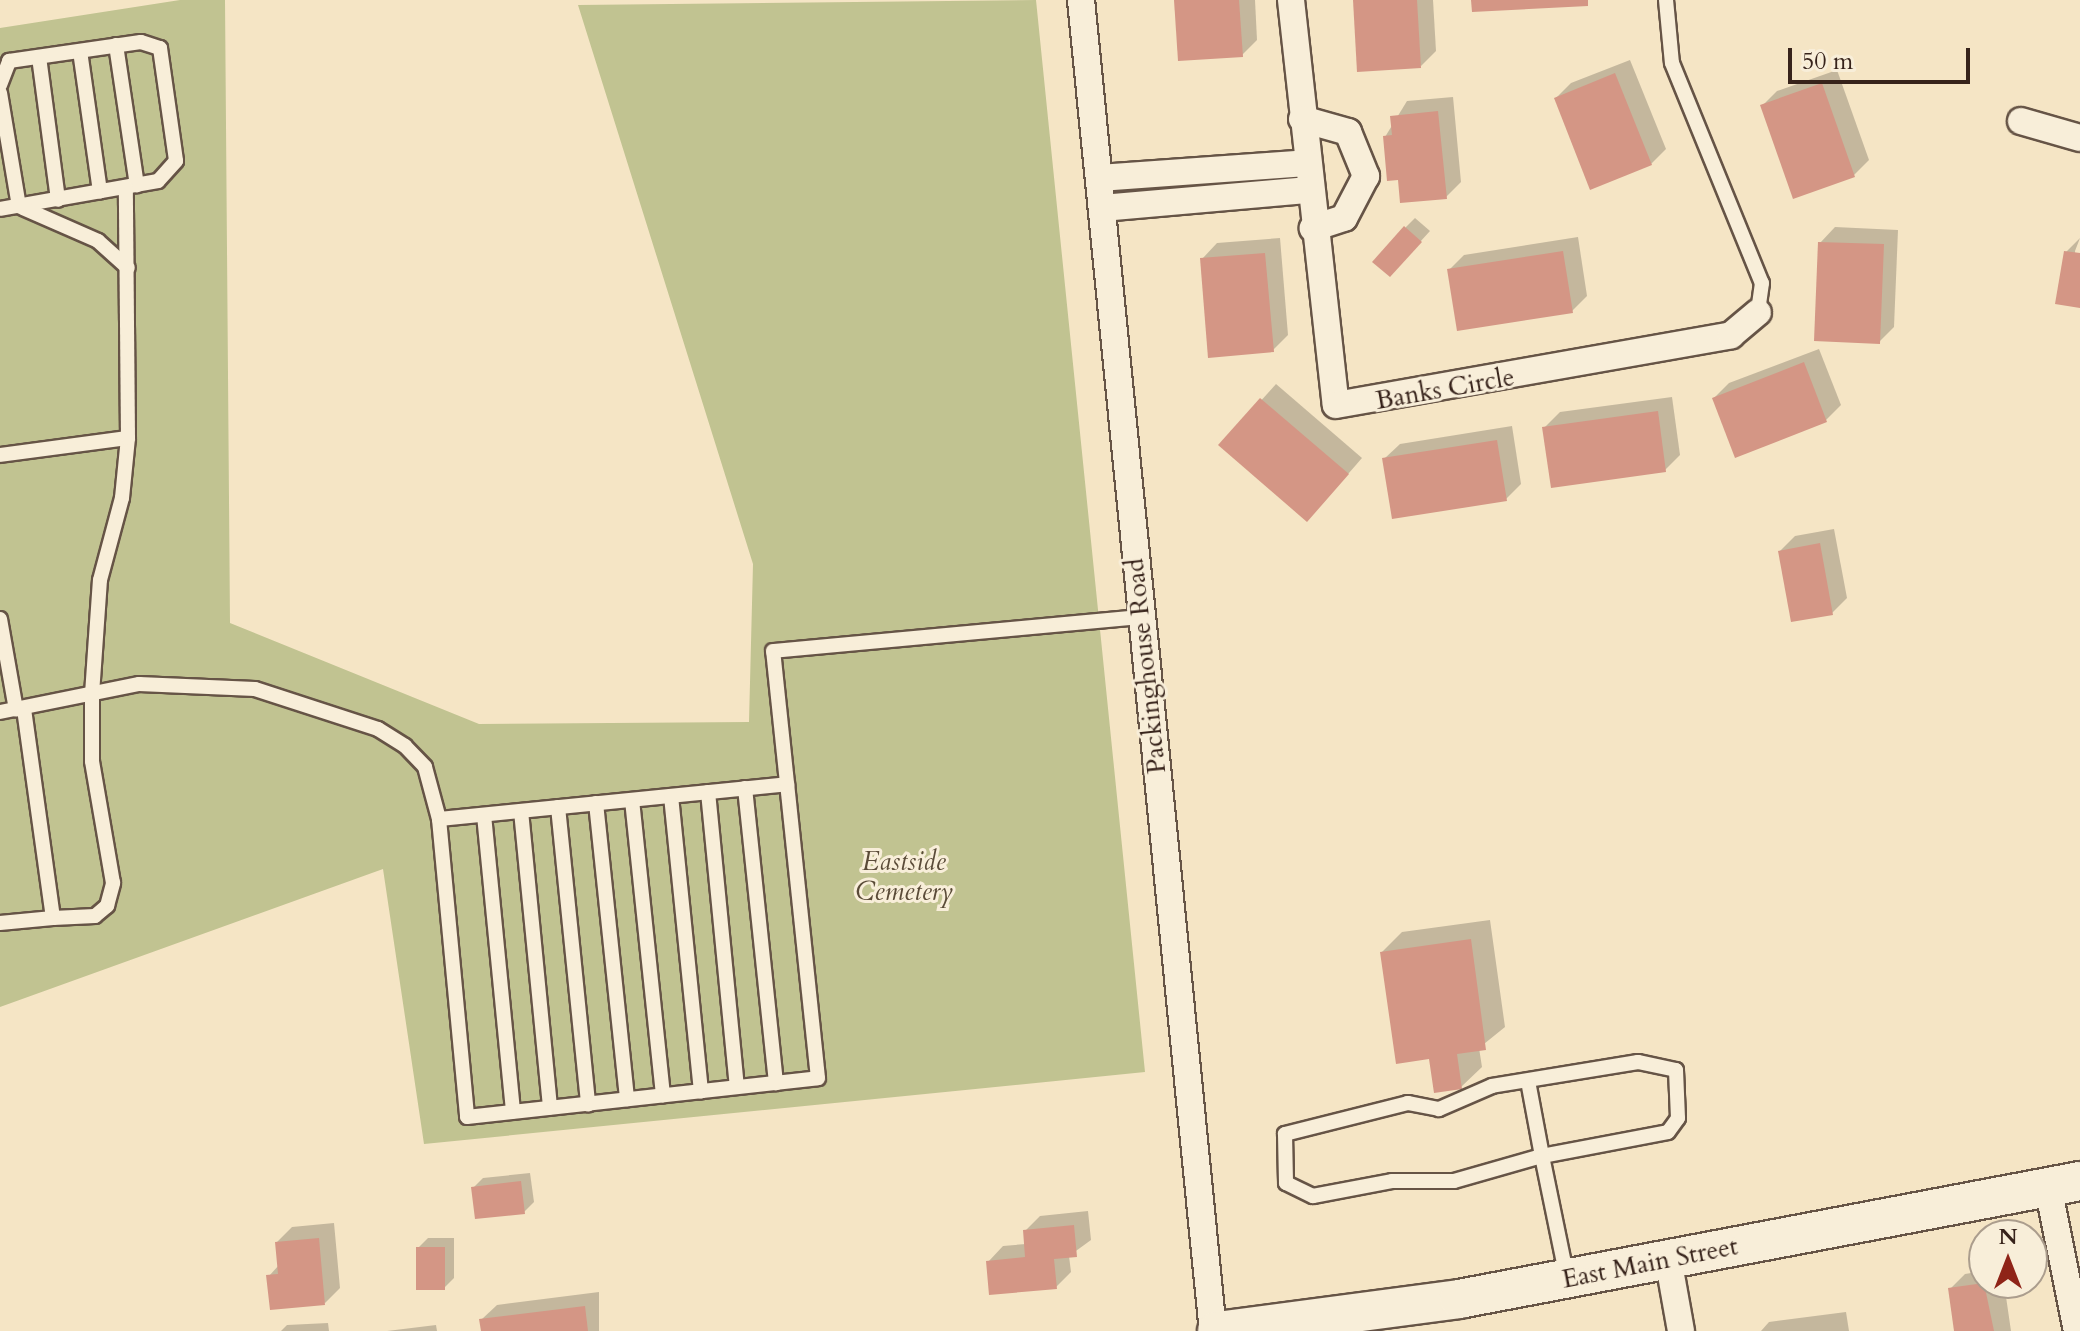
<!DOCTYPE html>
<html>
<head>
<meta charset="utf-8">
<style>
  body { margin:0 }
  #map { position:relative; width:2080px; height:1331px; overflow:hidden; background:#f5e5c5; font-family:Cardo,serif }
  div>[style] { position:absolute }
  .green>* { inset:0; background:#c1c391 }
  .shadow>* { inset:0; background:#0003 }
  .building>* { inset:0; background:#d49685 }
  .roads { filter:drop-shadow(2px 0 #665446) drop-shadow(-2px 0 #665446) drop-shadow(0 2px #665446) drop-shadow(0 -2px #665446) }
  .service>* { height:14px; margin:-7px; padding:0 7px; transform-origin:7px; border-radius:7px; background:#f8eed9 }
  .minor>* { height:26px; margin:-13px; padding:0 13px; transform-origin:13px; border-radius:13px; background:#f8eed9 }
  .secondary>* { height:38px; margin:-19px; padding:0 19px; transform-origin:19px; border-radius:19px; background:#f8eed9 }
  span { translate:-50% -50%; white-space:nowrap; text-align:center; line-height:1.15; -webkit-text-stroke:6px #f8eed9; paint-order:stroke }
  .street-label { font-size:26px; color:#37231b }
  .park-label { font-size:26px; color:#5a4b38; font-style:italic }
  .north { position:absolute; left:1968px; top:1219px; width:80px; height:80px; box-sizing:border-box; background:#f8eed9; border:2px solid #ab9d8d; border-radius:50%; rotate:0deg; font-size:22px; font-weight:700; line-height:32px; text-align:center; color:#37231b }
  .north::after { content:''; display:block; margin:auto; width:28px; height:36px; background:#8f2418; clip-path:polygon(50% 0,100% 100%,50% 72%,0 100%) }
  .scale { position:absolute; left:1788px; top:48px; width:182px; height:36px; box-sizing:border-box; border:4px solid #37231b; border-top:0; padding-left:10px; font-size:24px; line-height:28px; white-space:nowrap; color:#37231b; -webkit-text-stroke:6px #f8eed9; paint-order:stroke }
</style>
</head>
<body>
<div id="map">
  <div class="green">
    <i style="clip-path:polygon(180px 0,225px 0,230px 623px,479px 724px,749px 722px,753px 564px,578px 5px,1036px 0,1145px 1072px,424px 1144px,383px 869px,0 1007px,0 28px)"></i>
  </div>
  <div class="shadow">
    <i style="clip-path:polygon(1176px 0,1255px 0,1257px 40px,1242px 55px)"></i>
    <i style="clip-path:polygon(1355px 0,1433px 0,1436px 51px,1421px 66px)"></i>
    <i style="clip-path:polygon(1630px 60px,1666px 149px,1651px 164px,1556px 98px,1571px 83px)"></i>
    <i style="clip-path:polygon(1837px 70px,1869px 160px,1854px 175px,1762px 106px,1777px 91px)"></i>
    <i style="clip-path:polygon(1453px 97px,1461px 182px,1446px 197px,1385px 137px,1407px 101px)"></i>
    <i style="clip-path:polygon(1415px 218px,1430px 231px,1399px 265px,1406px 227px)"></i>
    <i style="clip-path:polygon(1835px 227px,1898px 230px,1894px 327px,1879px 342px,1820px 243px)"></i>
    <i style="clip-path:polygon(1578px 237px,1587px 296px,1572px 311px,1449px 270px,1464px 255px)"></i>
    <i style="clip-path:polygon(1280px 238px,1288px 335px,1273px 350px,1202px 259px,1217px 243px)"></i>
    <i style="clip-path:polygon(2080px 238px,2075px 251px,2080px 305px,2066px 252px)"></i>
    <i style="clip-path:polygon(1819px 349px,1841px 405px,1826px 420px,1714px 398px,1729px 383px)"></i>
    <i style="clip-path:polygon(1276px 384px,1362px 458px,1322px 504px,1221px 445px)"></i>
    <i style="clip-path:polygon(1672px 397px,1680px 455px,1665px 470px,1544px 428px,1560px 412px)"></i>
    <i style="clip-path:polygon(1512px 426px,1521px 484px,1506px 499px,1384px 459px,1400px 444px)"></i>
    <i style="clip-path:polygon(1834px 529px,1847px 598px,1832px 613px,1780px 551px,1795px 536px)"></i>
    <i style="clip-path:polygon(1490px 920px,1505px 1027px,1479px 1048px,1482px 1067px,1461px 1087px,1431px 1057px,1382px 952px,1402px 932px)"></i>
    <i style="clip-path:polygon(530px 1173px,534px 1202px,524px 1212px,473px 1188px,483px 1178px)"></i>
    <i style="clip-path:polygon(1088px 1211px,1091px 1240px,1069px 1256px,1071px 1272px,1056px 1287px,988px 1262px,1003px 1246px,1026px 1244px,1025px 1231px,1040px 1216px)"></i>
    <i style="clip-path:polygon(334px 1223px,340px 1288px,325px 1303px,269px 1276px,279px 1265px,277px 1242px,292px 1227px)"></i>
    <i style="clip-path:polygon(428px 1238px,454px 1238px,454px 1278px,444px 1288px,418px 1248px)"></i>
    <i style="clip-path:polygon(1984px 1271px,1984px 1283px,2004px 1283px,2011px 1331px,1956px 1331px,1950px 1289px,1965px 1274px)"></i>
    <i style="clip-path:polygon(599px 1292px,599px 1331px,483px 1331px,481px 1320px,497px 1305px)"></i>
    <i style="clip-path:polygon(1846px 1312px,1849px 1331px,1761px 1331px,1769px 1322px)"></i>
    <i style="clip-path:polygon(328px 1323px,329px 1331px,281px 1331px,287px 1325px)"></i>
    <i style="clip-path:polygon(436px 1325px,437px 1331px,387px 1331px)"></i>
  </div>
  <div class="building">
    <i style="clip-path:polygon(1174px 0,1239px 0,1243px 57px,1178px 61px)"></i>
    <i style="clip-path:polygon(1353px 0,1417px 0,1421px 68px,1357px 72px)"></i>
    <i style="clip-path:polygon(1471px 0,1588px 0,1588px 6px,1472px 12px)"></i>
    <i style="clip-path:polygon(1615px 73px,1652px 165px,1590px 190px,1554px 98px)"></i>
    <i style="clip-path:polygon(1822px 83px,1855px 177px,1793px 199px,1760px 105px)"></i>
    <i style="clip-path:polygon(1438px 111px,1447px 199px,1400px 203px,1398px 180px,1387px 181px,1383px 136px,1392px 135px,1390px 116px)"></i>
    <i style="clip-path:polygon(1404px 226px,1422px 242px,1390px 277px,1372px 262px)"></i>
    <i style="clip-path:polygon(1818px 242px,1884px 244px,1880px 344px,1814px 341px)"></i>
    <i style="clip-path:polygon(1563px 251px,1573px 313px,1457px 331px,1447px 269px)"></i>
    <i style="clip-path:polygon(2064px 251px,2080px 253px,2080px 308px,2055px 304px)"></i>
    <i style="clip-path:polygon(1265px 253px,1274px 352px,1208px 358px,1200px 258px)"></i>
    <i style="clip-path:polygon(1804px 362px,1827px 422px,1735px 458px,1712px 398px)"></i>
    <i style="clip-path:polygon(1260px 398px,1349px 474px,1307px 522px,1218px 445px)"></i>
    <i style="clip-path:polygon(1658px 411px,1666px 472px,1551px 488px,1542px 427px)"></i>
    <i style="clip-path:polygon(1497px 440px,1507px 501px,1392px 519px,1382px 458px)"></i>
    <i style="clip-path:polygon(1820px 543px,1833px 615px,1791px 622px,1778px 551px)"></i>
    <i style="clip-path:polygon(1471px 939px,1486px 1050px,1457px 1054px,1462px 1089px,1434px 1093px,1429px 1059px,1396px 1064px,1380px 952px)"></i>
    <i style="clip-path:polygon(521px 1181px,525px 1214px,475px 1219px,471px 1187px)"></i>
    <i style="clip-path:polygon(1074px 1225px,1077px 1257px,1054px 1259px,1057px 1289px,989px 1295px,986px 1261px,1025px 1257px,1023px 1230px)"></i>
    <i style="clip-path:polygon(319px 1238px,325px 1305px,270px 1310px,266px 1275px,278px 1274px,275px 1242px)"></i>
    <i style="clip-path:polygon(416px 1247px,445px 1247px,445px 1290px,416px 1290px)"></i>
    <i style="clip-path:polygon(1984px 1283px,1994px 1331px,1954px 1331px,1948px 1288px)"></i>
    <i style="clip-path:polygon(585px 1306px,588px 1331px,481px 1331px,479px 1319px)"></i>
  </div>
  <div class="roads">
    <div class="service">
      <i style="left:1666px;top:0;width:63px;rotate:84.6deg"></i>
      <i style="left:1672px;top:63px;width:238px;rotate:67.8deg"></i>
      <i style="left:1762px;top:283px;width:29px;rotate:98deg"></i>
      <i style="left:116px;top:45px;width:142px;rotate:81.5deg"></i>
      <i style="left:80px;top:51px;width:142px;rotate:81.9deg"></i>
      <i style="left:39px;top:57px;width:144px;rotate:82.4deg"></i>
      <i style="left:0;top:85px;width:26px;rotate:-69deg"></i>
      <i style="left:9px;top:61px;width:133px;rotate:-8.2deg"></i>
      <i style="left:141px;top:42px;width:20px;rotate:18deg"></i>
      <i style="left:160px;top:48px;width:114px;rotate:81.9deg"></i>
      <i style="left:176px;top:161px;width:27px;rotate:132deg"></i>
      <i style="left:158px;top:181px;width:160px;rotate:170deg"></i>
      <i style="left:0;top:93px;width:115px;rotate:80.5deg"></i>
      <i style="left:23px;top:208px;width:82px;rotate:23.7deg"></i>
      <i style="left:98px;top:241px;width:40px;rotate:42deg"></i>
      <i style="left:0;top:455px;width:129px;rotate:-7.6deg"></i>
      <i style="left:0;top:619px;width:92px;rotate:80deg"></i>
      <i style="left:0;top:712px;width:142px;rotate:-11.4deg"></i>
      <i style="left:139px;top:684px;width:116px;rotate:2.5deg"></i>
      <i style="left:255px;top:689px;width:129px;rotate:18deg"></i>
      <i style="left:378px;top:729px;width:32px;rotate:32deg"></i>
      <i style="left:405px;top:746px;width:29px;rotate:46deg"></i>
      <i style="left:425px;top:767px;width:54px;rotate:74.9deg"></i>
      <i style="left:439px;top:819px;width:350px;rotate:-5.7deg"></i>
      <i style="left:745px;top:788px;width:297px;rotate:84deg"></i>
      <i style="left:708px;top:792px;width:296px;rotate:84.4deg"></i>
      <i style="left:671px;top:796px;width:297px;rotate:84.2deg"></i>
      <i style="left:632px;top:800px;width:297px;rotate:84deg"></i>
      <i style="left:596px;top:803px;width:298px;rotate:84deg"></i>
      <i style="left:558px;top:807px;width:299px;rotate:84.2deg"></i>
      <i style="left:521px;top:811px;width:298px;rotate:84.4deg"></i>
      <i style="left:484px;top:815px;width:298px;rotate:84.4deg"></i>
      <i style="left:439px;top:819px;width:299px;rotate:84.6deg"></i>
      <i style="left:467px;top:1117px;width:353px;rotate:-6.3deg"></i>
      <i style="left:818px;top:1078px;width:429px;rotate:-96deg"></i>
      <i style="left:773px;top:651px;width:370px;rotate:-5.3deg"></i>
      <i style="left:53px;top:918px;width:42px;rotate:-2.7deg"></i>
      <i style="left:95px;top:916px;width:16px;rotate:-40deg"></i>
      <i style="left:107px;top:906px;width:24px;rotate:-75deg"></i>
      <i style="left:113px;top:883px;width:124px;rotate:-99.8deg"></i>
      <i style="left:92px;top:761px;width:67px;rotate:-90deg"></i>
      <i style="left:92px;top:694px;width:114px;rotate:-86deg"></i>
      <i style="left:100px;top:580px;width:85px;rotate:-75deg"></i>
      <i style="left:122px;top:498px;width:60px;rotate:-84.3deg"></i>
      <i style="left:128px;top:438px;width:251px;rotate:-90.5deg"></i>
      <i style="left:0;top:923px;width:53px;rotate:-5.4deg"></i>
      <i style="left:53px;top:918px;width:211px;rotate:-97.9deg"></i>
      <i style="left:1528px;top:1081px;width:76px;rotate:79.4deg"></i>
      <i style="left:1542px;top:1156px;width:128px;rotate:-10.8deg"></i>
      <i style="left:1668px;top:1132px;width:17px;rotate:-54deg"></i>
      <i style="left:1678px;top:1118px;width:48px;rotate:-92.4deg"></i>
      <i style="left:1676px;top:1070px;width:39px;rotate:-168deg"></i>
      <i style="left:1638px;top:1062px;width:148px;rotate:170.7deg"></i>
      <i style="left:1492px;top:1086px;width:58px;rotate:156.5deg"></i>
      <i style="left:1439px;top:1109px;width:32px;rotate:-169deg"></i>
      <i style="left:1408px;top:1103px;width:127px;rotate:165.9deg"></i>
      <i style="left:1285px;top:1134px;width:49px;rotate:88.8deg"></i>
      <i style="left:1286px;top:1183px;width:30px;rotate:26deg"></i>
      <i style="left:1313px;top:1196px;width:80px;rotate:-10.8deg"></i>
      <i style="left:1392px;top:1181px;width:62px"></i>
      <i style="left:1454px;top:1181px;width:91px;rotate:-15.9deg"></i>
      <i style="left:1542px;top:1156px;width:125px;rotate:78.4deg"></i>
    </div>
    <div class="minor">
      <i style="left:1081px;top:0;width:1338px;rotate:84.34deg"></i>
      <i style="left:1291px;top:0;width:407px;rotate:83.7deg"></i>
      <i style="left:1336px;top:405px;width:401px;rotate:-10deg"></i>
      <i style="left:1731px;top:335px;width:35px;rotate:-40deg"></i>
      <i style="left:1302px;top:119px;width:48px;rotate:15.8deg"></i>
      <i style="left:1348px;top:132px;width:48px;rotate:67.8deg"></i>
      <i style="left:1366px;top:176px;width:47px;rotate:117.6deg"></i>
      <i style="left:1344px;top:218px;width:33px;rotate:162deg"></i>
      <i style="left:2021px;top:121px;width:61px;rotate:16.1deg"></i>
      <i style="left:1099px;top:178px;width:208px;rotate:-4.1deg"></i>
      <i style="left:1102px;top:208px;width:208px;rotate:-5deg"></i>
      <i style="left:2048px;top:1187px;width:147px;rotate:78.6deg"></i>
      <i style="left:1668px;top:1258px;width:74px;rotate:79.9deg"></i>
    </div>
    <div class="secondary">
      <i style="left:1217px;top:1331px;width:244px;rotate:-7.5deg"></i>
      <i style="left:1459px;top:1299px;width:632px;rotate:-10.76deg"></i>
    </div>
  </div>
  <div class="street-label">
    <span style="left:1445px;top:389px;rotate:-10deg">Banks Circle</span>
    <span style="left:1146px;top:666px;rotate:-96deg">Packinghouse Road</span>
    <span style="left:1650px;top:1263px;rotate:-11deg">East Main Street</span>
  </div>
  <div class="park-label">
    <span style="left:904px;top:877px">Eastside<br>Cemetery</span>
  </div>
  <div class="north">N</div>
  <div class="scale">50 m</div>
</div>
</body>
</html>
